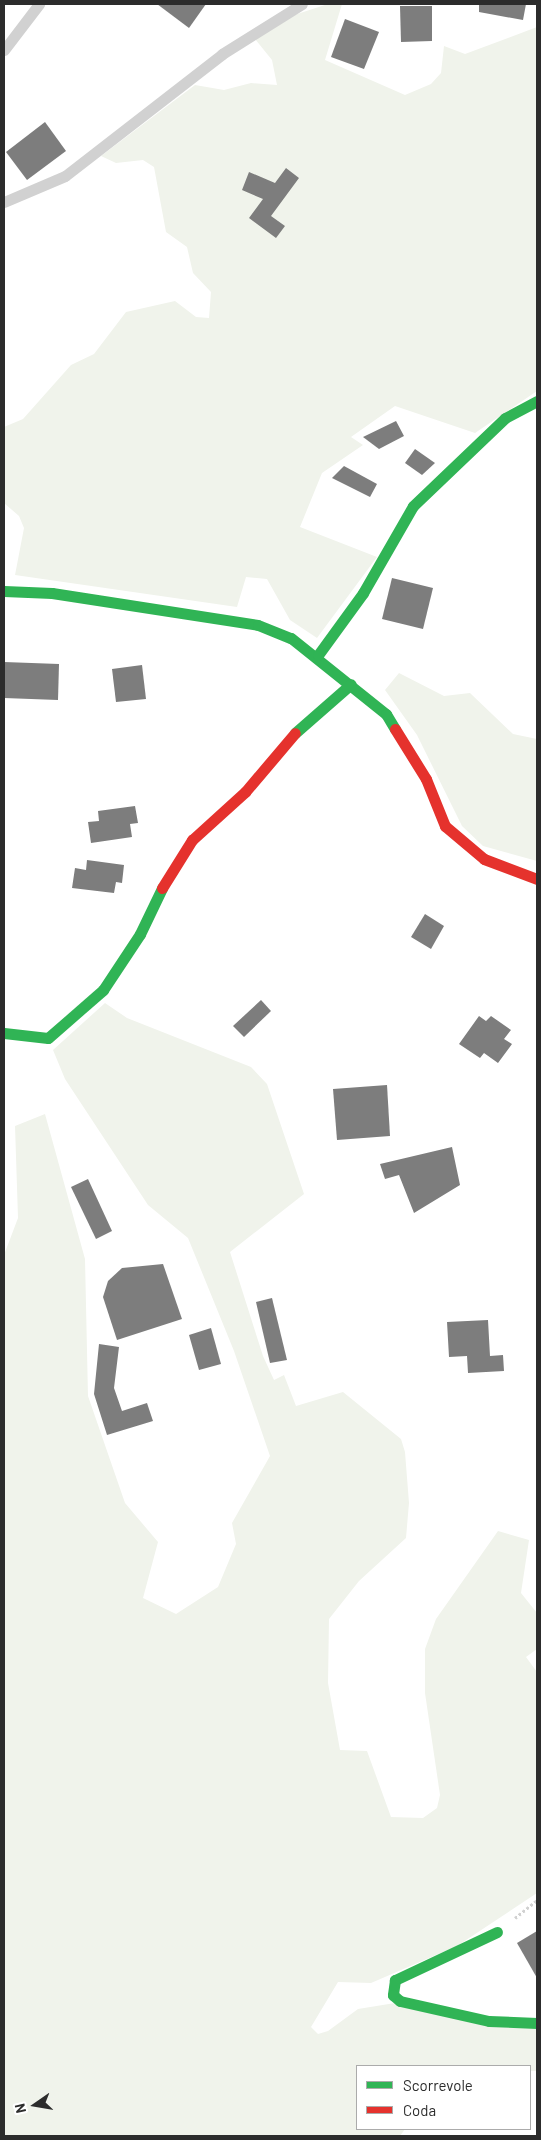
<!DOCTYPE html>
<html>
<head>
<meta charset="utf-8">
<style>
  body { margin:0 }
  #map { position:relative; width:541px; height:2140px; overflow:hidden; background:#fff; font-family:Barlow,sans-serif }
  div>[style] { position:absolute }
  .green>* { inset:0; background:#f0f3eb }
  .building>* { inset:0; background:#7d7d7d }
  .path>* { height:3px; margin-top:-1.5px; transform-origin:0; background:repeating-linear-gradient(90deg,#d1d1d1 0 2.5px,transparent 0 5px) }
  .lane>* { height:11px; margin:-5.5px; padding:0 5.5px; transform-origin:5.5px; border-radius:5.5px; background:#d1d1d1 }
  .fast>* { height:11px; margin:-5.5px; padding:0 5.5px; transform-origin:5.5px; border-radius:5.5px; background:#30b455 }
  .jam>* { height:11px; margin:-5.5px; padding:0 5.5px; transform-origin:5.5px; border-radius:5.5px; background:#e5322d }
  span { translate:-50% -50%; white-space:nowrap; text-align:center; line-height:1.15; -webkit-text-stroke:5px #fff; paint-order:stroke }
  .frame { position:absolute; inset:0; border:5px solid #2c2c2c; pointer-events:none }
  .legend { position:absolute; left:356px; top:2065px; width:175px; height:65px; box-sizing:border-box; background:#fff; border:1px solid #ababab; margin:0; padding:6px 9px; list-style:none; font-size:15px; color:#2c2c2c }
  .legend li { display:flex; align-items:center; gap:10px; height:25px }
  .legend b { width:25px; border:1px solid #ababab }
  .north { position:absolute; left:10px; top:2080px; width:50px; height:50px; -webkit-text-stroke:4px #fff; paint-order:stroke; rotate:257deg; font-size:14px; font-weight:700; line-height:20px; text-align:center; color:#2c2c2c }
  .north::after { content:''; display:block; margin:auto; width:18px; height:22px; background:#2c2c2c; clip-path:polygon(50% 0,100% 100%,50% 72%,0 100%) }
</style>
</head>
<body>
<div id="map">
  <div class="green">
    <i style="clip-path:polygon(328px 4px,342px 4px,325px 60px,405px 95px,431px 84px,441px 73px,444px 46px,465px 54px,537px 27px,537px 391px,475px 433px,395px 406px,351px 437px,363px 445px,322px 473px,300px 527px,377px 557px,317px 638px,290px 620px,267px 579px,246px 577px,237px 607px,15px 575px,24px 528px,19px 516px,4px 503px,4px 427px,23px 419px,71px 365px,94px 354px,126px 312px,175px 301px,196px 317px,209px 318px,211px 292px,193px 273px,187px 247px,166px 232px,154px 167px,143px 160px,116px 163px,101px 156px,195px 85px,224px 90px,251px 83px,277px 85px,272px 60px,255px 39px,291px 16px)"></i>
    <i style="clip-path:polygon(399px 673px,444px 696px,470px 693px,513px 734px,537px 739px,537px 861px,483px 846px,462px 826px,417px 735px,385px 690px)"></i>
    <i style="clip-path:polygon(105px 1003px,127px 1018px,251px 1067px,267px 1084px,304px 1194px,230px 1252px,263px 1356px,274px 1380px,284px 1375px,296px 1406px,343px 1392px,401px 1439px,405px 1452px,409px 1503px,406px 1538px,359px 1581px,329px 1619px,328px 1683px,340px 1750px,367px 1751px,391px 1817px,423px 1818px,437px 1808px,440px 1795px,425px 1693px,425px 1649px,436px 1619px,498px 1531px,529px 1540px,521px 1593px,537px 1613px,537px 1649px,526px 1657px,537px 1672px,537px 1893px,457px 1946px,371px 1983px,338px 1982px,311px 2027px,318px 2034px,328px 2031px,358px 2009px,395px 2003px,537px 2028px,537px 2071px,530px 2071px,530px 2066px,357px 2066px,357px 2129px,405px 2129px,400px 2136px,4px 2136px,4px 1255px,18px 1218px,15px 1126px,45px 1114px,85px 1259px,88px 1396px,125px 1503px,158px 1542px,143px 1598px,176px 1614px,218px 1587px,236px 1544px,232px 1523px,270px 1456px,234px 1351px,188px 1238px,148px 1205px,65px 1079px,53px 1050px)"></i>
  </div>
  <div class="building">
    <i style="clip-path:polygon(157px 4px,206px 4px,189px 28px)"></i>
    <i style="clip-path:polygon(479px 4px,526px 4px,523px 20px,479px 12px)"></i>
    <i style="clip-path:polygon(400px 6px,432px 6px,432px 41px,401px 42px)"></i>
    <i style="clip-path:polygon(345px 19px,379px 32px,364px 69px,331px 57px)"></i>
    <i style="clip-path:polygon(45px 122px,66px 151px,27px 180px,6px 152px)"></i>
    <i style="clip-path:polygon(286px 168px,299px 178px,271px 216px,285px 226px,276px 238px,249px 218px,263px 199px,242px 190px,249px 172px,275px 183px)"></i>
    <i style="clip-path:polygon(396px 421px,404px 436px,379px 449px,363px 437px)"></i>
    <i style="clip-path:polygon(415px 449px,435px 463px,422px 475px,405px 463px)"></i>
    <i style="clip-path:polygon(344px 466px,377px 484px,370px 497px,332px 478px)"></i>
    <i style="clip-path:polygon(392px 578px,433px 588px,423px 629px,382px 619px)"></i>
    <i style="clip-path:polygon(4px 662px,59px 664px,58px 700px,4px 698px)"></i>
    <i style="clip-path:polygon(142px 665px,146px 699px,116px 702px,112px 669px)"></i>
    <i style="clip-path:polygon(135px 806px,138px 823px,130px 824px,132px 837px,91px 843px,88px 822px,99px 821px,98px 811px)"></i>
    <i style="clip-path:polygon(87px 860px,124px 865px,122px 883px,116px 882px,114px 893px,72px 888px,75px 868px,86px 870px)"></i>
    <i style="clip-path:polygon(425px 914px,444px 926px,431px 949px,411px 937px)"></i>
    <i style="clip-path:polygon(261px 1000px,271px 1011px,244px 1037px,233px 1026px)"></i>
    <i style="clip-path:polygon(479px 1016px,486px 1021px,491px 1016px,511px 1030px,504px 1039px,512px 1044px,498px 1063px,484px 1053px,480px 1058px,459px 1044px)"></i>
    <i style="clip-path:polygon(387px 1085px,390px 1136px,337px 1140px,333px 1089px)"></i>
    <i style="clip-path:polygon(452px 1147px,460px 1185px,414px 1213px,399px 1175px,385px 1179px,380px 1164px)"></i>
    <i style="clip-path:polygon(88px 1179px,112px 1231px,96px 1239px,71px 1187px)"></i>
    <i style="clip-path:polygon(163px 1264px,182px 1319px,117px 1340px,103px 1297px,108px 1281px,122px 1268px)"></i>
    <i style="clip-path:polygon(272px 1298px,287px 1360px,270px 1363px,256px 1302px)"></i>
    <i style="clip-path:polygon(488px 1320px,490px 1356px,503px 1355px,504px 1371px,468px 1373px,467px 1356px,449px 1357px,447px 1322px)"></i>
    <i style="clip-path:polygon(211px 1328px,221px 1364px,199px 1370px,189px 1335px)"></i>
    <i style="clip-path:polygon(99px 1344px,119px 1347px,114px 1388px,122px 1411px,147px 1403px,153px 1421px,107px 1435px,94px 1394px)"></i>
    <i style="clip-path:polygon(537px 1931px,537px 1978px,517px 1943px)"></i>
  </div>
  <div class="path">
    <i style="left:515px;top:1918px;width:28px;rotate:-39deg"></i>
  </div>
  <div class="lane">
    <i style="left:4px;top:50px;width:58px;rotate:-52.7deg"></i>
    <i style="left:4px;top:202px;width:66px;rotate:-23.1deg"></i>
    <i style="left:65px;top:176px;width:199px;rotate:-37.8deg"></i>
    <i style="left:222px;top:54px;width:94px;rotate:-32deg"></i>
  </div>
  <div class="fast">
    <i style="left:4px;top:591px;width:48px;rotate:2.4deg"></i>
    <i style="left:52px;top:593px;width:208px;rotate:8.8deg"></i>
    <i style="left:258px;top:625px;width:35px;rotate:22deg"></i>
    <i style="left:291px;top:638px;width:122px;rotate:38.7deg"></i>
    <i style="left:386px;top:714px;width:17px;rotate:59deg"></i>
    <i style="left:318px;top:655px;width:77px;rotate:-54deg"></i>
    <i style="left:363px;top:593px;width:100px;rotate:-60.1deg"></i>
    <i style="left:413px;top:506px;width:127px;rotate:-43.7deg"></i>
    <i style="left:505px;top:418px;width:36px;rotate:-28deg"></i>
    <i style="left:295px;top:733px;width:74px;rotate:-41.2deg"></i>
    <i style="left:4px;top:1033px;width:44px;rotate:6.5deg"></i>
    <i style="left:48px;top:1038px;width:73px;rotate:-41.1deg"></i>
    <i style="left:103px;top:990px;width:67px;rotate:-56.5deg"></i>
    <i style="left:140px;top:934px;width:51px;rotate:-64.4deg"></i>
    <i style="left:497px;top:1932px;width:113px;rotate:154.8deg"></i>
    <i style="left:395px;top:1980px;width:15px;rotate:98deg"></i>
    <i style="left:393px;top:1995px;width:9px;rotate:41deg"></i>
    <i style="left:400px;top:2001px;width:91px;rotate:12.7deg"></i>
    <i style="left:489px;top:2021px;width:48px;rotate:2.4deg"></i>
  </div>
  <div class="jam">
    <i style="left:395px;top:729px;width:59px;rotate:58.2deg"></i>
    <i style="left:426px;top:779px;width:51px;rotate:68deg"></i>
    <i style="left:445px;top:826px;width:51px;rotate:40.2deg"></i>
    <i style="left:484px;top:859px;width:57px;rotate:20.7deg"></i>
    <i style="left:162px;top:888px;width:57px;rotate:-58deg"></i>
    <i style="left:192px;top:840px;width:72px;rotate:-42.2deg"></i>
    <i style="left:245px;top:792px;width:77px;rotate:-49.7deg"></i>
  </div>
  <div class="frame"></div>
  <ul class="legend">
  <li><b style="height:6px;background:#30b455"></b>Scorrevole</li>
  <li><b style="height:6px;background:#e5322d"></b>Coda</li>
  </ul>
  <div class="north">N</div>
</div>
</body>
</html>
